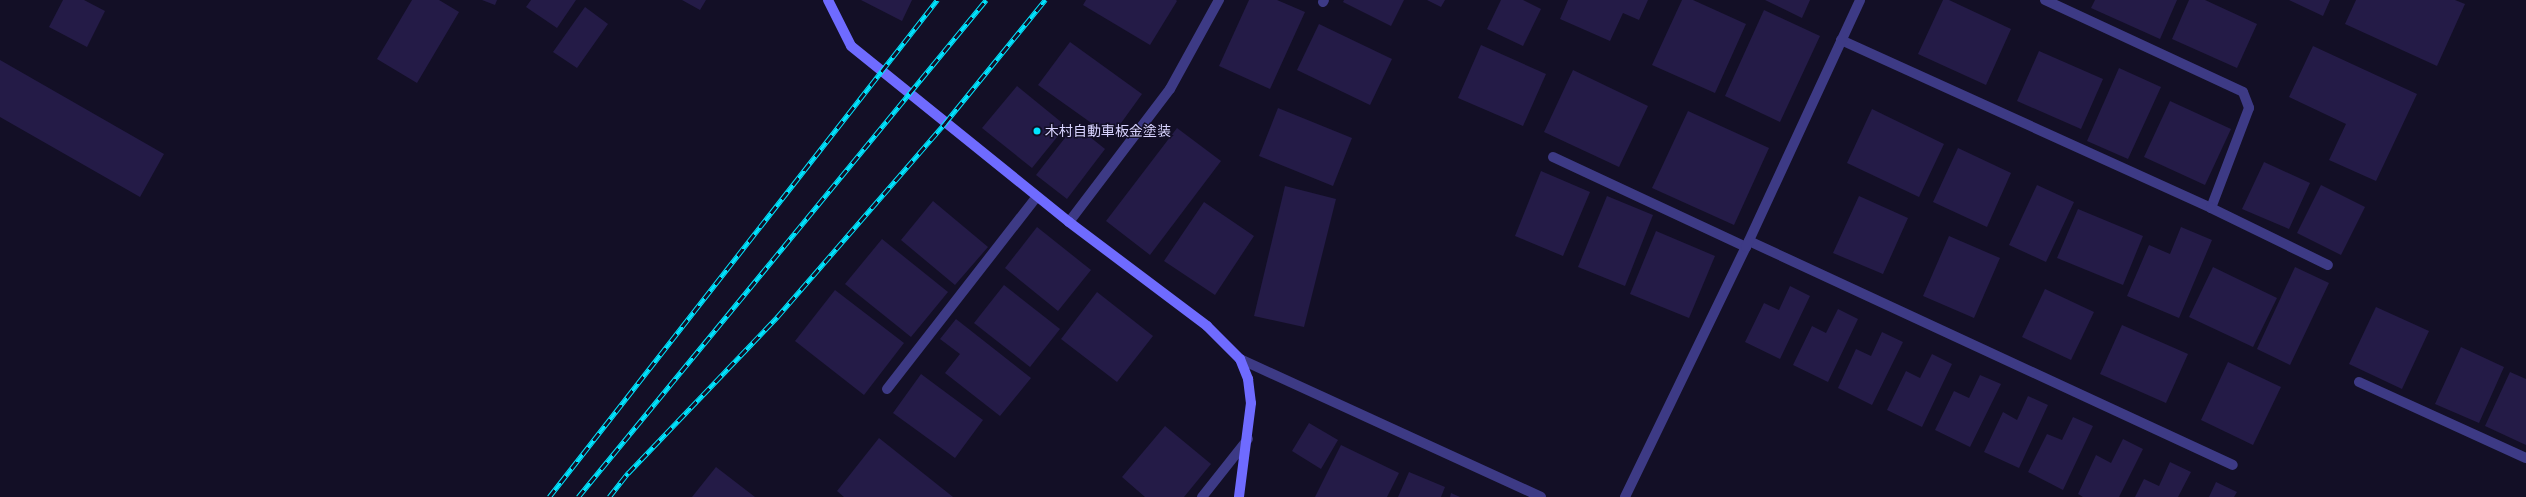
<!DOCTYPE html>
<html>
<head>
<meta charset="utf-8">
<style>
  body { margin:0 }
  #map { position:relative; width:2526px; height:497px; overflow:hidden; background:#130f26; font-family:Montserrat,"Noto Sans JP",sans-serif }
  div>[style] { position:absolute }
  .building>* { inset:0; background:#241b47 }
  .lane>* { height:10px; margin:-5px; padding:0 5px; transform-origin:5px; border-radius:5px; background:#3d3a85 }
  .street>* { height:10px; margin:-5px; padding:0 5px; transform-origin:5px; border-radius:5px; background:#3d3a85 }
  .secondary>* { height:10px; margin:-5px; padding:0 5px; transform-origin:5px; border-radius:5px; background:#6f6bff }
  .rail>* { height:4.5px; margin-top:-2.25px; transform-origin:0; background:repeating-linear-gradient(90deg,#130f26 0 9px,#00e5ff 0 18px); box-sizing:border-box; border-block:1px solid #00e5ff }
  .dots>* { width:11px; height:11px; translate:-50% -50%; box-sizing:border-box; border:2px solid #130f26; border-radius:50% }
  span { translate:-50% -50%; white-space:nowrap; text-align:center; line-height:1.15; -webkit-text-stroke:3px #130f26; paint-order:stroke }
  .poi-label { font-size:14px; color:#d9d4ff }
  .left { translate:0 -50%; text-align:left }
</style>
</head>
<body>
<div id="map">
  <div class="building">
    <i style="clip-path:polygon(63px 0,84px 0,105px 11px,87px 47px,49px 27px)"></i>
    <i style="clip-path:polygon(412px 0,439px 0,459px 12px,417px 83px,377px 59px)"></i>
    <i style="clip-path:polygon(482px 0,497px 0,495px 5px)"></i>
    <i style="clip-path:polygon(531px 0,576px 0,557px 28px,526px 7px)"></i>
    <i style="clip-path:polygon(682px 0,706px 0,700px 10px)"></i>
    <i style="clip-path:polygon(861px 0,912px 0,902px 21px)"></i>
    <i style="clip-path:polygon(1086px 0,1176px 0,1177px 1px,1150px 45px,1083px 5px)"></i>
    <i style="clip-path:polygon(1249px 0,1277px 0,1305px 12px,1270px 89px,1219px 66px)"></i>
    <i style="clip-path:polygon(1344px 0,1404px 0,1391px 26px,1343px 2px)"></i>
    <i style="clip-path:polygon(1427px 0,1445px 0,1441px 7px)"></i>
    <i style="clip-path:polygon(1501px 0,1523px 0,1541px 9px,1523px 46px,1487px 29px)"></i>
    <i style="clip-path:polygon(1568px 0,1648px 0,1639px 20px,1623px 13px,1610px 41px,1560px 19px)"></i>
    <i style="clip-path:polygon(1682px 0,1693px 0,1746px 24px,1715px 93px,1652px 65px)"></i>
    <i style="clip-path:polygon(1765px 0,1810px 0,1802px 18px)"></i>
    <i style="clip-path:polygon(1943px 0,1949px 0,2011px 29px,1986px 85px,1918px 54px)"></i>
    <i style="clip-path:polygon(2095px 0,2177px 0,2160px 39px,2091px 8px)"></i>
    <i style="clip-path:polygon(2189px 0,2205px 0,2257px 24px,2237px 68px,2172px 39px)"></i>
    <i style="clip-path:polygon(2289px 0,2330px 0,2323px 16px)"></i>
    <i style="clip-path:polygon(2356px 0,2455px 0,2465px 4px,2437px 66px,2345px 24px)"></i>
    <i style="clip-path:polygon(585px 7px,608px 24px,577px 68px,553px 52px)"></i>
    <i style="clip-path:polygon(1764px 10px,1820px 36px,1780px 122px,1725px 96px)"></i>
    <i style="clip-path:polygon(1319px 24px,1392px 59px,1370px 105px,1297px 70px)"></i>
    <i style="clip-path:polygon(1070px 42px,1142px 94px,1111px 137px,1038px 85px)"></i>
    <i style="clip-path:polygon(1481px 45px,1546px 74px,1523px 126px,1458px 98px)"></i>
    <i style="clip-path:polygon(2313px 46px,2417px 94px,2376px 181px,2329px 160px,2346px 124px,2289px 97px)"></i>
    <i style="clip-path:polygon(2039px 51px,2103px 79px,2081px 129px,2017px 101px)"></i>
    <i style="clip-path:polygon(0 60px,164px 154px,140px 197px,0 117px)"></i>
    <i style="clip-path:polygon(2119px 68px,2161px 87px,2128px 159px,2087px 141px)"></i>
    <i style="clip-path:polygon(1573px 70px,1648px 106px,1619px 167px,1544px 132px)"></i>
    <i style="clip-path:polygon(1017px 86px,1066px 126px,1032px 168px,982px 128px)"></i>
    <i style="clip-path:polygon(2170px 101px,2231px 129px,2205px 185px,2144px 157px)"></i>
    <i style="clip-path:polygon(1278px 108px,1352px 138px,1333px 186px,1259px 156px)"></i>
    <i style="clip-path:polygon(1872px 109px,1944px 144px,1919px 197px,1847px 163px)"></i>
    <i style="clip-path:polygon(1688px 111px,1769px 148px,1734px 225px,1652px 188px)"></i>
    <i style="clip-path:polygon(1075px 125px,1105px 149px,1067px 199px,1036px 175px)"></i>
    <i style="clip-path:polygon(1177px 128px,1221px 161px,1150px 255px,1106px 221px)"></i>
    <i style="clip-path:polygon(1958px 148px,2011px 173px,1987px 227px,1933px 202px)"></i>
    <i style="clip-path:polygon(2264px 162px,2310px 183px,2289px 229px,2242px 209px)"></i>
    <i style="clip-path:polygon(1541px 171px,1590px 192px,1563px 256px,1515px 236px)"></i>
    <i style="clip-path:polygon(2037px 185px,2074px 202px,2046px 262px,2009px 245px)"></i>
    <i style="clip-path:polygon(2321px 185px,2365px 207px,2341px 255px,2297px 233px)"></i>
    <i style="clip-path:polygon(1285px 186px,1336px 199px,1304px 327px,1254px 316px)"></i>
    <i style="clip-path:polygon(1607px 196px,1653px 215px,1625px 286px,1578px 267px)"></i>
    <i style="clip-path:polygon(1859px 196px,1908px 218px,1883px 274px,1833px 253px)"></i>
    <i style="clip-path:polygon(933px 201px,988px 247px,955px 285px,901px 240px)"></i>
    <i style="clip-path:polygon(1204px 202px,1254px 236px,1215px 295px,1164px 261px)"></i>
    <i style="clip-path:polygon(2078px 209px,2143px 236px,2123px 285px,2057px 258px)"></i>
    <i style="clip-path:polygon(1037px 227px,1091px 270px,1058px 311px,1005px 268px)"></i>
    <i style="clip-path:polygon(2181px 227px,2212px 240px,2179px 318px,2127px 296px,2149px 245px,2170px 254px)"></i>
    <i style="clip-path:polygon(1656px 231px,1715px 256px,1689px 318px,1630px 294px)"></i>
    <i style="clip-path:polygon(1949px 236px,2000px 258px,1974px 318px,1923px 296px)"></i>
    <i style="clip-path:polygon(882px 239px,948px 292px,911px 337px,845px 284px)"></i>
    <i style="clip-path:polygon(2213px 267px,2277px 298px,2253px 347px,2189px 317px)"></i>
    <i style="clip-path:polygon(2295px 267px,2329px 283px,2290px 365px,2257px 349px)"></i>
    <i style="clip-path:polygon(1004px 285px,1060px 329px,1030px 367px,974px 323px)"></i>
    <i style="clip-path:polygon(1790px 286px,1810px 296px,1780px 359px,1745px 342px,1764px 303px,1779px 310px)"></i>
    <i style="clip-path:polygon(2045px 289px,2094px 312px,2071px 360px,2022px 337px)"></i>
    <i style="clip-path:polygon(835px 290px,904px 343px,864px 395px,795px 341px)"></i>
    <i style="clip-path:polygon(1097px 292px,1153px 336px,1117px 382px,1061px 339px)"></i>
    <i style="clip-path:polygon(2376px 307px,2429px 331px,2402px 389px,2349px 364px)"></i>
    <i style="clip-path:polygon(1838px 309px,1858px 319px,1828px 382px,1793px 365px,1812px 326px,1826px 333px)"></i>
    <i style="clip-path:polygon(956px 319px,1031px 378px,1000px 416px,945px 373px,960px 354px,940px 339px)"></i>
    <i style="clip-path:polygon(2122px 325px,2188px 354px,2166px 403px,2100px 374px)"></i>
    <i style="clip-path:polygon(1882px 332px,1903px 342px,1872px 405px,1838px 388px,1856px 349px,1871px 356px)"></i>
    <i style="clip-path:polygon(2461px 347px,2504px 367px,2479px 423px,2435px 404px)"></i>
    <i style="clip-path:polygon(1932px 354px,1952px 364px,1922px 427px,1887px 410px,1906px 371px,1920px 378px)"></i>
    <i style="clip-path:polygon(2228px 362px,2281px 387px,2253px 445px,2201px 420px)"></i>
    <i style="clip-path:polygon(2510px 372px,2526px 379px,2526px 445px,2485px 426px)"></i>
    <i style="clip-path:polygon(921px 374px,983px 420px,955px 458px,893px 413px)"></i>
    <i style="clip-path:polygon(1980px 375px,2001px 384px,1970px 447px,1935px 430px,1954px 391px,1969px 398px)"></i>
    <i style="clip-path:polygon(2028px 396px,2048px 405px,2019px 468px,1984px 452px,2003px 412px,2017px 420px)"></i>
    <i style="clip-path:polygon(2073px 417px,2093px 426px,2063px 490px,2028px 472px,2047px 434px,2062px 440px)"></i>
    <i style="clip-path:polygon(1309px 423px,1338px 440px,1321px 469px,1292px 451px)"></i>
    <i style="clip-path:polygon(1165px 426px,1211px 464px,1184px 497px,1145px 497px,1122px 477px)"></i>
    <i style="clip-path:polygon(879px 438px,953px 497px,844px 497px,837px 491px)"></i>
    <i style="clip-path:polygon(2123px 439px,2143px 449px,2119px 497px,2083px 497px,2078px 494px,2096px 455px,2111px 463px)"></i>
    <i style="clip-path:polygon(1341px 445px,1399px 473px,1387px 497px,1315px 497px)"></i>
    <i style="clip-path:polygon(2170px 462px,2191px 472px,2178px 497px,2135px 497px,2144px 479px,2159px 486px)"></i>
    <i style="clip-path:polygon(716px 467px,755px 497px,692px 497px)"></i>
    <i style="clip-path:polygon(1409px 472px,1445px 487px,1441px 497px,1398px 497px)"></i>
    <i style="clip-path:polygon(2216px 482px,2237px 492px,2234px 497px,2209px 497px)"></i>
    <i style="clip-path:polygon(1451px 493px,1460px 497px,1450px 497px)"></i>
  </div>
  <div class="lane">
    <i style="left:2045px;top:0;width:218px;rotate:24.9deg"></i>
    <i style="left:2243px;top:92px;width:17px;rotate:69deg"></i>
    <i style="left:2249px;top:108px;width:107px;rotate:110.8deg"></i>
    <i style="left:1323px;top:2px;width:2px;rotate:-63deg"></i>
    <i style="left:1841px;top:40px;width:406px;rotate:24.4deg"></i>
    <i style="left:2211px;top:208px;width:130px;rotate:26deg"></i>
    <i style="left:1553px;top:157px;width:213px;rotate:25deg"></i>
    <i style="left:1069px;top:222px;width:167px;rotate:-52.8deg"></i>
    <i style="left:1170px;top:89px;width:102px;rotate:-61.2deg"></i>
    <i style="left:1749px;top:241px;width:533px;rotate:24.84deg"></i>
    <i style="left:1240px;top:359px;width:331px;rotate:24.6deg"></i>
    <i style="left:2359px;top:382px;width:183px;rotate:24.5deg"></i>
    <i style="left:887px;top:389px;width:244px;rotate:-52.1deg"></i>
    <i style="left:1202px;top:497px;width:74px;rotate:-51.6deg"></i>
  </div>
  <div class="street">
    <i style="left:1625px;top:497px;width:278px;rotate:-64.2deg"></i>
    <i style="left:1746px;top:247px;width:272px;rotate:-65.2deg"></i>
  </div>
  <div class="secondary">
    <i style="left:828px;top:0;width:51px;rotate:63.4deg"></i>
    <i style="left:851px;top:46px;width:280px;rotate:38.9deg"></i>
    <i style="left:1069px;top:222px;width:173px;rotate:37deg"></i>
    <i style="left:1207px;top:326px;width:47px;rotate:45deg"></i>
    <i style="left:1240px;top:359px;width:22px;rotate:68deg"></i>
    <i style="left:1248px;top:379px;width:24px;rotate:83deg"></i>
    <i style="left:1251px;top:403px;width:95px;rotate:97.3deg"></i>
  </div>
  <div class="rail">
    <i style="left:549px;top:497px;width:631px;rotate:-52.02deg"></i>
    <i style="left:578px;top:497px;width:643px;rotate:-50.62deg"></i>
    <i style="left:609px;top:497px;width:31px;rotate:-52deg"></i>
    <i style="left:628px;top:473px;width:216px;rotate:-46.3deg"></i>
    <i style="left:777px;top:317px;width:257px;rotate:-49.1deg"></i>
    <i style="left:945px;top:123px;width:159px;rotate:-50.9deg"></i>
  </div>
  <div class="dots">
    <i style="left:1037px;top:131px;background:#00e5ff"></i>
  </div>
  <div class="poi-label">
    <span class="left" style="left:1045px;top:131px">木村自動車板金塗装</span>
  </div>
</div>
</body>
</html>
